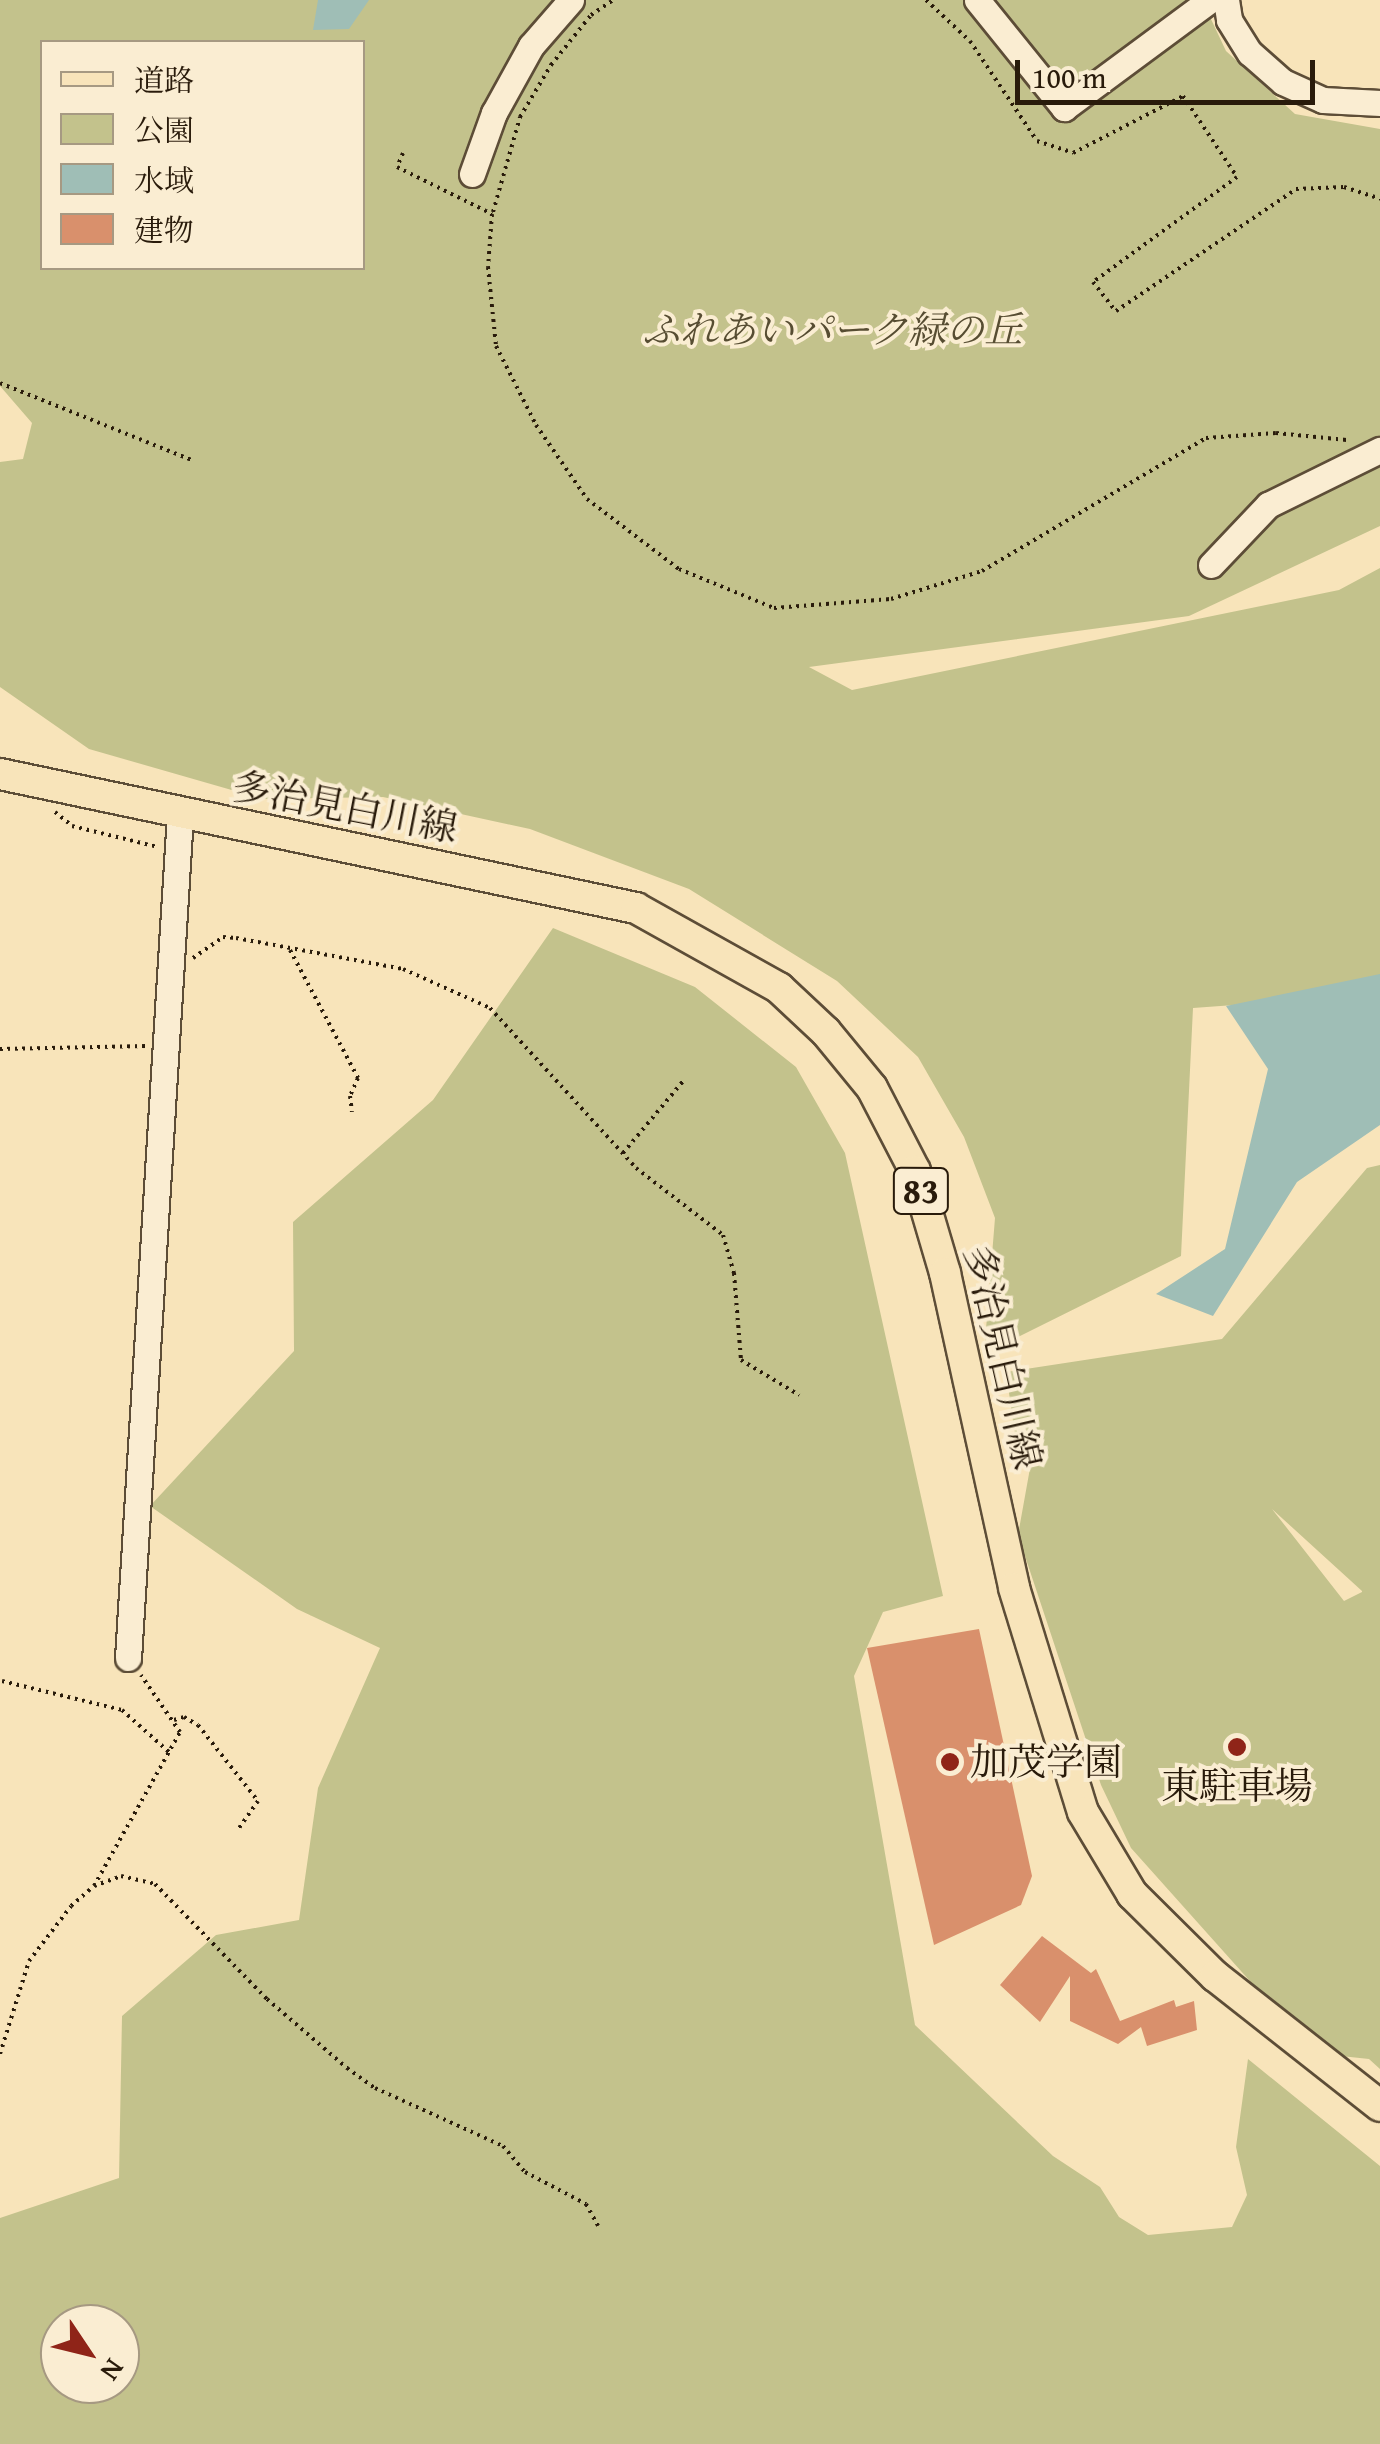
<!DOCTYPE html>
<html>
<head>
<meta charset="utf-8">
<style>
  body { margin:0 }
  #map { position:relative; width:1380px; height:2444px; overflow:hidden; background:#f8e4ba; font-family:"Gentium Book Plus","Noto Serif JP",serif }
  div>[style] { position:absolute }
  .green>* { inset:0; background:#c3c28c }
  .water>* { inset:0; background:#9fbeb6 }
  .building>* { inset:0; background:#d9906c }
  .path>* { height:4px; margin-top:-2px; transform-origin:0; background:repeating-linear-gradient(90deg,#291b0b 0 2.5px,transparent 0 7.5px) }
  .roads { filter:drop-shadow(2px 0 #5d4d37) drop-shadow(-2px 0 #5d4d37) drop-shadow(0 2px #5d4d37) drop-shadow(0 -2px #5d4d37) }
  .minor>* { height:25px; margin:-12.5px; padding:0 12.5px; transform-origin:12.5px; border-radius:12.5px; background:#faedd2 }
  .major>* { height:30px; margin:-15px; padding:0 15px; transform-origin:15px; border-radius:15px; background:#f8e4ba }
  .dots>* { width:28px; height:28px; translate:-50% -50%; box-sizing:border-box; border:5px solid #faedd2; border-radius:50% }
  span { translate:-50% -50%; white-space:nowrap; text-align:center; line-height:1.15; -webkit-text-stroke:8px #faedd2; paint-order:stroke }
  .shield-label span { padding:2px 8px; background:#faedd2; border:2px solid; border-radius:8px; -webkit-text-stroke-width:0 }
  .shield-label { font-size:35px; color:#291b0b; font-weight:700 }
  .park-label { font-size:38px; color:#574d32; font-style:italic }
  .street-label { font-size:38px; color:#291b0b }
  .poi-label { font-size:38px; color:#291b0b }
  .left { translate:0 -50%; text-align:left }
  .legend { position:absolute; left:40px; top:40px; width:325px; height:230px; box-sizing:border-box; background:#faedd2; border:2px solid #a69982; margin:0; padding:12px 18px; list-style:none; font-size:30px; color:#291b0b }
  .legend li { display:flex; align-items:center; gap:20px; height:50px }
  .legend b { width:50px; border:2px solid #a69982 }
  .north { position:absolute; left:40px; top:2304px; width:100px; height:100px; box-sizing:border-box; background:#faedd2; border:2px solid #a69982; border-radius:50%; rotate:125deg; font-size:28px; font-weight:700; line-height:40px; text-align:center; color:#291b0b }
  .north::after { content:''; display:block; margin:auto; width:35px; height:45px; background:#8f2418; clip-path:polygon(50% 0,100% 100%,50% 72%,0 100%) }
  .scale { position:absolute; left:1015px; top:60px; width:300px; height:45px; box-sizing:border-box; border:5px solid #291b0b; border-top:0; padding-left:12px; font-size:30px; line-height:35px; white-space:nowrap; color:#291b0b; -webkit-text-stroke:8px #faedd2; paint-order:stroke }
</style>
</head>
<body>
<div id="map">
  <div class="green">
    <i style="clip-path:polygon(evenodd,0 0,1202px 0,1226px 51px,1295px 114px,1380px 129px,1380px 526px,1189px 616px,809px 667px,852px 690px,1339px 590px,1380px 568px,1380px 986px,1341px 997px,1193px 1008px,1181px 1256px,984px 1354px,995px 1218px,964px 1137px,918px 1057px,837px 981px,689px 889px,530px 829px,383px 797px,263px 799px,89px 749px,0 687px,0 462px,23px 459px,32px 423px,0 386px,0 0,42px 42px,362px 42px,362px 268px,42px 268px,42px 42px)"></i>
    <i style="clip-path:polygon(evenodd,553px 928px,695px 987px,796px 1067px,845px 1153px,943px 1596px,883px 1612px,854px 1676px,915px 2025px,1053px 2156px,1100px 2187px,1119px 2217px,1148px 2235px,1232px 2227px,1247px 2195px,1236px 2147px,1248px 2059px,1380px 2166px,1380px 2444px,0 2444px,0 2218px,119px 2178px,122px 2016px,216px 1935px,299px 1920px,318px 1788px,380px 1648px,297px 1609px,150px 1506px,294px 1351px,293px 1222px,433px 1100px,553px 928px,60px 2324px,120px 2324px,120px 2384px,60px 2384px,60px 2324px)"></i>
    <i style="clip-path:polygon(evenodd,1380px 1165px,1380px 2069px,1369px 2059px,1341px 2056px,1266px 1999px,1131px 1848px,1101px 1785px,1018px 1535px,1034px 1446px,1016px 1442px,1006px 1372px,1222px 1339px,1367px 1168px,1380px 1165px,1272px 1509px,1362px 1591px,1362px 1592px,1344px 1601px,1272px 1509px)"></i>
  </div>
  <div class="water">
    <i style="clip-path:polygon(318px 0,369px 0,349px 29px,313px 30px)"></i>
    <i style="clip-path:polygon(1380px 974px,1380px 1125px,1297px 1182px,1213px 1316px,1156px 1294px,1225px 1249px,1268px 1069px,1226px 1006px)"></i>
  </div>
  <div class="building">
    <i style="clip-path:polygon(979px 1629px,1032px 1876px,1021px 1905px,934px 1945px,867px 1648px)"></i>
    <i style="clip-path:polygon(1042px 1936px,1091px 1973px,1096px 1969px,1120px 2021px,1174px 2000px,1176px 2007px,1194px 2001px,1197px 2030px,1147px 2046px,1141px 2027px,1118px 2044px,1070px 2021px,1070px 1976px,1040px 2022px,1000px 1985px)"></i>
  </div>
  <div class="path">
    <i style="left:926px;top:0;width:60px;rotate:43deg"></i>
    <i style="left:970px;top:41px;width:120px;rotate:56.2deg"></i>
    <i style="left:1037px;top:141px;width:38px;rotate:18deg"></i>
    <i style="left:1073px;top:153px;width:124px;rotate:-27.4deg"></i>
    <i style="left:1183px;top:96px;width:97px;rotate:56.3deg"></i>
    <i style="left:1237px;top:177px;width:178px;rotate:143.9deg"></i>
    <i style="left:1093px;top:282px;width:37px;rotate:52deg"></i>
    <i style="left:1116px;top:311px;width:217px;rotate:-34.1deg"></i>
    <i style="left:1296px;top:189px;width:48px;rotate:-2.4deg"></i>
    <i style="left:1344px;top:187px;width:38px;rotate:18deg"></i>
    <i style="left:403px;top:153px;width:15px;rotate:113deg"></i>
    <i style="left:397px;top:167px;width:106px;rotate:26.3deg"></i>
    <i style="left:492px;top:214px;width:53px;rotate:94.3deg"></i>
    <i style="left:488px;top:267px;width:79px;rotate:84.2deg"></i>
    <i style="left:496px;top:346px;width:89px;rotate:63.1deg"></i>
    <i style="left:536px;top:425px;width:90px;rotate:55.4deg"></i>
    <i style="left:587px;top:499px;width:116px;rotate:37.3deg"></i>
    <i style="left:679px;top:569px;width:103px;rotate:22.3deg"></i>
    <i style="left:774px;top:608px;width:117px;rotate:-4.4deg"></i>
    <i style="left:891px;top:599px;width:95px;rotate:-17.1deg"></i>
    <i style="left:982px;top:571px;width:261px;rotate:-30.7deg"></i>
    <i style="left:1206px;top:438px;width:70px;rotate:-4.1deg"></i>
    <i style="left:1276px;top:433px;width:71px;rotate:5.6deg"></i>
    <i style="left:493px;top:212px;width:99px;rotate:-74.1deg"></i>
    <i style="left:520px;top:117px;width:61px;rotate:-59.2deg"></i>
    <i style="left:551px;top:65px;width:64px;rotate:-51.3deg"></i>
    <i style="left:591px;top:15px;width:27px;rotate:-34deg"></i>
    <i style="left:0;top:383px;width:207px;rotate:21.9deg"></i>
    <i style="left:55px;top:812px;width:22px;rotate:39deg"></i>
    <i style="left:72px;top:826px;width:89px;rotate:13.7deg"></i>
    <i style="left:290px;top:950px;width:145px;rotate:62deg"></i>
    <i style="left:358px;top:1078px;width:20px;rotate:114deg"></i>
    <i style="left:350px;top:1096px;width:16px;rotate:83deg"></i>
    <i style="left:193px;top:958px;width:37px;rotate:-35deg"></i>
    <i style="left:223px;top:937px;width:13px;rotate:4deg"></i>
    <i style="left:236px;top:938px;width:170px;rotate:10.5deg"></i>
    <i style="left:403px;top:969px;width:95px;rotate:24.1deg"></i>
    <i style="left:490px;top:1008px;width:217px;rotate:47.6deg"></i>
    <i style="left:636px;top:1168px;width:110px;rotate:37.6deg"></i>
    <i style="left:723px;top:1235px;width:40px;rotate:74deg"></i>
    <i style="left:734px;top:1273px;width:87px;rotate:85.4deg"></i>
    <i style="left:741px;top:1360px;width:68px;rotate:31.1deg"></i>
    <i style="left:0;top:1049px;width:146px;rotate:-1.2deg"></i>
    <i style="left:623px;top:1153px;width:95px;rotate:-50.1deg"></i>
    <i style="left:2px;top:1681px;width:123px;rotate:13.6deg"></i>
    <i style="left:122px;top:1710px;width:63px;rotate:41.8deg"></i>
    <i style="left:174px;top:1720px;width:10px;rotate:-17deg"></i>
    <i style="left:184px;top:1717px;width:16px;rotate:30deg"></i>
    <i style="left:198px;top:1725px;width:97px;rotate:51.7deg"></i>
    <i style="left:258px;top:1801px;width:35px;rotate:125deg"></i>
    <i style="left:94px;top:1886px;width:176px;rotate:-60.8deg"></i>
    <i style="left:180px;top:1732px;width:69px;rotate:-124.4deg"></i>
    <i style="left:0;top:2054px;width:97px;rotate:-72.7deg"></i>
    <i style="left:29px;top:1961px;width:69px;rotate:-52.6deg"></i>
    <i style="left:71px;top:1906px;width:30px;rotate:-41deg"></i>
    <i style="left:94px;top:1886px;width:29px;rotate:-20deg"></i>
    <i style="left:121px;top:1876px;width:35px;rotate:13deg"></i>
    <i style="left:155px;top:1884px;width:161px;rotate:45.8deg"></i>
    <i style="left:267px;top:1999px;width:106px;rotate:40.8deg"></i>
    <i style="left:347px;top:2068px;width:34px;rotate:36deg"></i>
    <i style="left:375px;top:2088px;width:141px;rotate:24.4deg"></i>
    <i style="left:503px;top:2146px;width:34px;rotate:50deg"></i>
    <i style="left:525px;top:2172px;width:69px;rotate:27.7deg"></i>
    <i style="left:586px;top:2204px;width:25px;rotate:61deg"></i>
  </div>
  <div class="roads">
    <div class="minor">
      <i style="left:977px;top:0;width:139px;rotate:51.1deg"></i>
      <i style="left:1064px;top:108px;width:182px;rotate:-36.5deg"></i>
      <i style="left:1226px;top:0;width:20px;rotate:81deg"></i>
      <i style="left:1229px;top:20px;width:39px;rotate:58deg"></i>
      <i style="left:1250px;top:53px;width:44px;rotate:41.3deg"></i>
      <i style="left:1283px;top:82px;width:44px;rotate:24.2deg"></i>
      <i style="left:1323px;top:100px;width:57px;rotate:3deg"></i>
      <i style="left:472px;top:174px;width:65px;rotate:-70.2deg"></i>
      <i style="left:494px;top:113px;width:77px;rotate:-61.1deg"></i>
      <i style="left:531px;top:46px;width:61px;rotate:-49deg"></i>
      <i style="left:1211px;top:565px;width:83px;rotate:-46.5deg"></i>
      <i style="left:1268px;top:505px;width:125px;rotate:-26.2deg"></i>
      <i style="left:128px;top:1658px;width:845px;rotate:-86.47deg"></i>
    </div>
    <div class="major">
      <i style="left:0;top:774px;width:650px;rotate:11.9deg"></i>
      <i style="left:636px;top:908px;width:164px;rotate:29.2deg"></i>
      <i style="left:779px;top:988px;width:64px;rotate:43.1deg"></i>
      <i style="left:826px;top:1032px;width:72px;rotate:50.6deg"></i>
      <i style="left:872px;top:1088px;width:93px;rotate:62.6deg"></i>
      <i style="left:915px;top:1171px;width:106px;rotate:73.6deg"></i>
      <i style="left:945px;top:1273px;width:322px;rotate:77.6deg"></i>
      <i style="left:1014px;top:1588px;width:234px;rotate:72.9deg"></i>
      <i style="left:1083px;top:1812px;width:96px;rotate:59.1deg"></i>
      <i style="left:1132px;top:1894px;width:117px;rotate:44.7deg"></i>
      <i style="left:1215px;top:1976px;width:210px;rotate:38.2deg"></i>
    </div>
  </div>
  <div class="dots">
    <i style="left:1237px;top:1747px;background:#8f2418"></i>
    <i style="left:950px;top:1762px;background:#8f2418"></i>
  </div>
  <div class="shield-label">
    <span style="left:921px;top:1191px">83</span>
  </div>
  <div class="park-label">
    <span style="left:832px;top:330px">ふれあいパーク緑の丘</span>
  </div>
  <div class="street-label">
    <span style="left:345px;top:807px;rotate:11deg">多治見白川線</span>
    <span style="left:1003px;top:1357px;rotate:77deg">多治見白川線</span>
  </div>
  <div class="poi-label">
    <span class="left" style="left:970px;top:1762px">加茂学園</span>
    <span style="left:1237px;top:1786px">東駐車場</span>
  </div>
  <ul class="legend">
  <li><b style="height:12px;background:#f8e4ba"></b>道路</li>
  <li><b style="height:28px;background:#c3c28c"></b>公園</li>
  <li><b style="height:28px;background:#9fbeb6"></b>水域</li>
  <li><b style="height:28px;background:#d9906c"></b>建物</li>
  </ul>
  <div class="north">N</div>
  <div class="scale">100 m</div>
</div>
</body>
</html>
